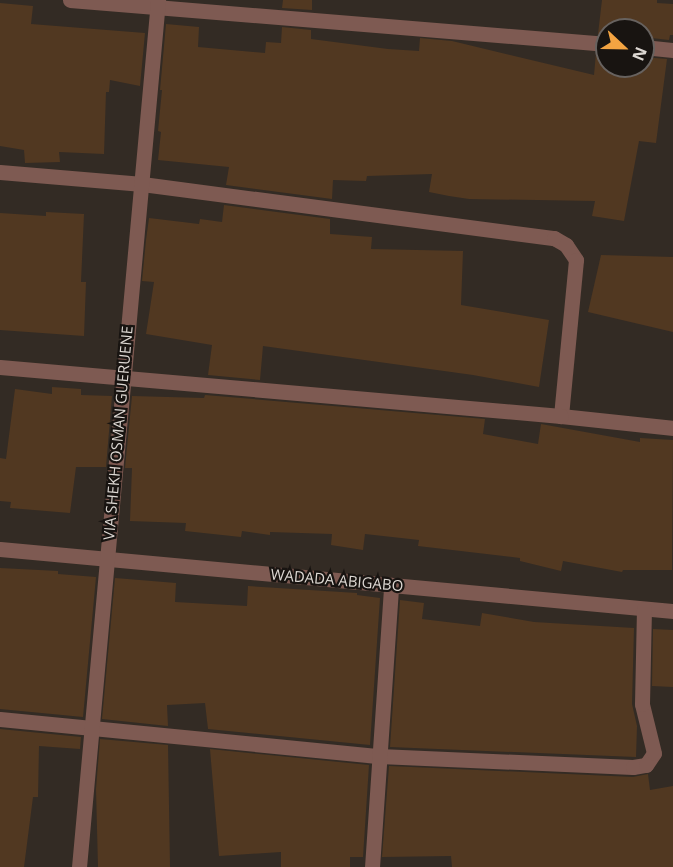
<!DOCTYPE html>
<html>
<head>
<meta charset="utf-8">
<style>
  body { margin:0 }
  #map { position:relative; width:673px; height:867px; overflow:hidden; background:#332b24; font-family:"Open Sans",sans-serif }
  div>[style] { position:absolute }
  .building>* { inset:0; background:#513821 }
  .minor>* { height:15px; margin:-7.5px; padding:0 7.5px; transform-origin:7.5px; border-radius:7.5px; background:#7e5a52 }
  span { translate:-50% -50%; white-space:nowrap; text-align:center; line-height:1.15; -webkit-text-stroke:4.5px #181411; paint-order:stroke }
  .street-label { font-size:15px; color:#ddd8d3 }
  .north { position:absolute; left:595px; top:18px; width:60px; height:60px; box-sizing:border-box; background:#181411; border:2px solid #67625f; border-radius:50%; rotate:112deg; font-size:16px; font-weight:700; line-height:24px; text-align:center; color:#ddd8d3 }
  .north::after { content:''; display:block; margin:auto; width:21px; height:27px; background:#f3a442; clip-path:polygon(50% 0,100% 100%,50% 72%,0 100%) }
</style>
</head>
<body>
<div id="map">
  <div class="building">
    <i style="clip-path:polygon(283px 0,312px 0,312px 10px,282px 8px)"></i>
    <i style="clip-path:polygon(602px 0,657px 0,657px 3px,673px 4px,673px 35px,670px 35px,669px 40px,643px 37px,643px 30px,607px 30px,607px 34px,598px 34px)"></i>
    <i style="clip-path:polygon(0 3px,33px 6px,31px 24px,145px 33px,140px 86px,110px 80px,109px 92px,106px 92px,104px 154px,59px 152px,60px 162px,25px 163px,24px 150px,0 146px)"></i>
    <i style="clip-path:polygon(166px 24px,199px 27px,198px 47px,265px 53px,266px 42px,281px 43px,282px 27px,311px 30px,311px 39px,388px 49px,419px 51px,420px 38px,452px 41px,594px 75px,596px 53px,607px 54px,607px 66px,643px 66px,643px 57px,667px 59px,656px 143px,639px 141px,624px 221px,592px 216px,595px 201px,469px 199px,449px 196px,429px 192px,432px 174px,367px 176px,366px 181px,333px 180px,332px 199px,226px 185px,229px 167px,158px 160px,161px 132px,158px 131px,162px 90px,160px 90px)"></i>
    <i style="clip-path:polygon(224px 205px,330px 219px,330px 234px,372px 237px,371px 249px,463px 251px,461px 305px,549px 320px,539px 387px,473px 375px,263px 346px,260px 380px,208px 375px,212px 345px,146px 334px,154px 282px,142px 281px,146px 240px,149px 218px,199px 224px,200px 219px,222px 222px)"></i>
    <i style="clip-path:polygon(46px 212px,84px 214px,81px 282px,86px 282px,84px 336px,0 330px,0 213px,46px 216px)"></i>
    <i style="clip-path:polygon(601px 255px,673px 257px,673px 332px,588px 312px)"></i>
    <i style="clip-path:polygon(52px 387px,81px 389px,81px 395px,112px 396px,106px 467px,76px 467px,70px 513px,10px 508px,11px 502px,0 501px,0 458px,6px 459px,15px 389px,52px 394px)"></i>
    <i style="clip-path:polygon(205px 395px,485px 419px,483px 434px,538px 444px,541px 424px,640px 442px,640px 438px,673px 440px,672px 570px,623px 570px,622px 572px,563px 561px,561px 571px,520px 561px,520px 558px,418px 546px,419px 540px,365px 534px,363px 550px,331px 545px,332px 534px,270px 532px,270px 535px,242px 531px,241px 537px,185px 531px,186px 523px,130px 521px,132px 468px,125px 468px,132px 396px,204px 398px)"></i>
    <i style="clip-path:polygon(0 568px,58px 571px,58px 574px,96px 577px,83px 717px,0 709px)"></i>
    <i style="clip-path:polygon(115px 578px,176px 583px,175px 602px,247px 606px,248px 586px,357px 593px,357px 595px,380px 598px,370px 745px,208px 729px,205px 703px,167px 705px,168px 726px,102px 719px)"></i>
    <i style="clip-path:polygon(400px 600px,424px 603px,422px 619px,480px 626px,482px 613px,534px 622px,634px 628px,632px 704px,637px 726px,636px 757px,390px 747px)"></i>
    <i style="clip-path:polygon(653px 629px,673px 630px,673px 687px,652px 686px)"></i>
    <i style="clip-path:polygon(0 729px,81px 737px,80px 749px,39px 746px,38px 797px,33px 797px,24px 867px,0 867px)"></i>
    <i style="clip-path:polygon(100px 739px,168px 745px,170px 867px,98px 867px,96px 789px)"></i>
    <i style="clip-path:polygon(210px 749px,369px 765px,363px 857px,350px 857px,350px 867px,281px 867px,281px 852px,219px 856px)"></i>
    <i style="clip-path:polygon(389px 766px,633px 777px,648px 774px,650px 790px,673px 786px,673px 867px,452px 867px,451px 856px,382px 857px)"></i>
  </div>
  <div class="minor">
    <i style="left:70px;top:0;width:539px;rotate:4.68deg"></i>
    <i style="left:643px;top:47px;width:30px;rotate:6deg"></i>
    <i style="left:0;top:172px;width:143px;rotate:4.8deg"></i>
    <i style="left:142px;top:184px;width:416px;rotate:7.5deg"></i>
    <i style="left:554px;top:238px;width:14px;rotate:30deg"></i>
    <i style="left:566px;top:245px;width:18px;rotate:56deg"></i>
    <i style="left:576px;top:260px;width:157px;rotate:95.5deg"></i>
    <i style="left:561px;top:416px;width:113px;rotate:6.1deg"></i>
    <i style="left:0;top:367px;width:563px;rotate:4.99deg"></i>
    <i style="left:0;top:549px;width:676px;rotate:5.26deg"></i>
    <i style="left:0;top:719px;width:381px;rotate:5.6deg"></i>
    <i style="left:379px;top:756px;width:254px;rotate:2.5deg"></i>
    <i style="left:633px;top:767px;width:13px;rotate:-9deg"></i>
    <i style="left:646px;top:765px;width:14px;rotate:-56deg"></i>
    <i style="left:654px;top:753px;width:50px;rotate:-103.8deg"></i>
    <i style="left:642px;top:704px;width:95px;rotate:-88.8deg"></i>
    <i style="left:79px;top:867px;width:871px;rotate:-84.79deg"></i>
    <i style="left:372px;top:867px;width:283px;rotate:-86.1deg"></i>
  </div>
  <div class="street-label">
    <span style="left:118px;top:433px;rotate:-85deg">VIA SHEKH OSMAN GUERUENE</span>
    <span style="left:337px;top:580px;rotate:5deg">WADADA ABIGABO</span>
  </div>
  <div class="north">N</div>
</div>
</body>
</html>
